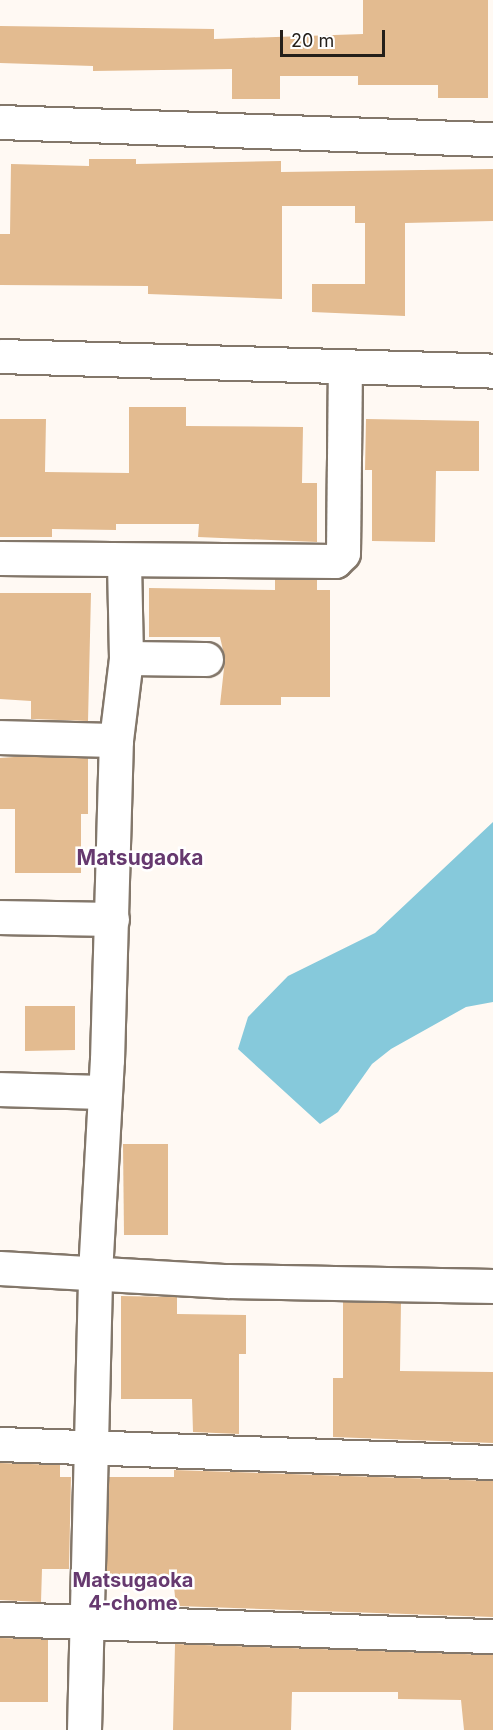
<!DOCTYPE html>
<html>
<head>
<meta charset="utf-8">
<style>
  body { margin:0 }
  #map { position:relative; width:493px; height:1730px; overflow:hidden; background:#fff9f3; font-family:Inter,sans-serif }
  div>[style] { position:absolute }
  .water>* { inset:0; background:#86c9db }
  .building>* { inset:0; background:#e3bb90 }
  .roads { filter:drop-shadow(2px 0 #83776a) drop-shadow(-2px 0 #83776a) drop-shadow(0 2px #83776a) drop-shadow(0 -2px #83776a) }
  .minor>* { height:33px; margin:-16.5px; padding:0 16.5px; transform-origin:16.5px; border-radius:16.5px; background:#fff }
  span { translate:-50% -50%; white-space:nowrap; text-align:center; line-height:1.15; -webkit-text-stroke:5px #fff; paint-order:stroke }
  .neighbourhood-label { font-size:20px; color:#66396f; font-weight:700 }
  .quarter-label { font-size:21px; color:#66396f; font-weight:700 }
  .scale { position:absolute; left:280px; top:30px; width:105px; height:27px; box-sizing:border-box; border:3px solid #241f1a; border-top:0; padding-left:8px; font-size:18px; line-height:21px; white-space:nowrap; color:#241f1a; -webkit-text-stroke:4px #fff; paint-order:stroke }
</style>
</head>
<body>
<div id="map">
  <div class="water">
    <i style="clip-path:polygon(493px 822px,493px 1002px,466px 1007px,391px 1049px,372px 1064px,338px 1112px,320px 1124px,238px 1049px,248px 1017px,288px 976px,375px 933px)"></i>
  </div>
  <div class="building">
    <i style="clip-path:polygon(363px 0,488px 0,488px 98px,438px 98px,438px 85px,358px 85px,358px 76px,280px 76px,280px 99px,232px 99px,232px 69px,93px 71px,93px 66px,0 63px,0 26px,214px 29px,214px 39px,363px 34px)"></i>
    <i style="clip-path:polygon(89px 159px,136px 159px,136px 164px,281px 161px,281px 172px,493px 169px,493px 221px,405px 223px,405px 316px,312px 312px,312px 284px,365px 284px,365px 223px,355px 223px,355px 206px,282px 206px,282px 299px,148px 294px,148px 286px,0 285px,0 234px,10px 234px,11px 164px,89px 166px)"></i>
    <i style="clip-path:polygon(129px 407px,186px 407px,186px 426px,303px 427px,302px 483px,317px 483px,317px 542px,198px 537px,199px 524px,116px 524px,116px 530px,52px 529px,52px 537px,0 537px,0 419px,46px 419px,45px 472px,129px 473px)"></i>
    <i style="clip-path:polygon(366px 419px,479px 421px,479px 471px,436px 471px,435px 542px,372px 541px,372px 470px,365px 470px)"></i>
    <i style="clip-path:polygon(275px 579px,317px 580px,317px 590px,330px 590px,330px 697px,281px 697px,281px 705px,220px 705px,225px 659px,220px 637px,149px 637px,149px 588px,275px 590px)"></i>
    <i style="clip-path:polygon(0 593px,91px 593px,88px 721px,31px 719px,31px 701px,0 699px)"></i>
    <i style="clip-path:polygon(28px 756px,88px 758px,88px 814px,81px 814px,81px 873px,15px 873px,15px 809px,0 809px,0 758px)"></i>
    <i style="clip-path:polygon(25px 1006px,75px 1006px,75px 1050px,25px 1051px)"></i>
    <i style="clip-path:polygon(123px 1144px,168px 1144px,168px 1235px,124px 1235px)"></i>
    <i style="clip-path:polygon(121px 1296px,177px 1297px,177px 1314px,246px 1315px,246px 1354px,239px 1354px,239px 1434px,193px 1432px,192px 1399px,121px 1399px)"></i>
    <i style="clip-path:polygon(343px 1302px,401px 1303px,400px 1371px,493px 1372px,493px 1443px,333px 1437px,333px 1378px,343px 1378px)"></i>
    <i style="clip-path:polygon(0 1463px,60px 1465px,60px 1477px,71px 1477px,69px 1569px,42px 1569px,41px 1602px,0 1600px)"></i>
    <i style="clip-path:polygon(174px 1470px,493px 1481px,493px 1617px,176px 1606px,174px 1587px,106px 1587px,109px 1477px,174px 1477px)"></i>
    <i style="clip-path:polygon(0 1638px,48px 1639px,48px 1702px,0 1702px)"></i>
    <i style="clip-path:polygon(175px 1644px,493px 1655px,493px 1730px,464px 1730px,461px 1700px,398px 1699px,398px 1692px,292px 1692px,291px 1730px,173px 1730px)"></i>
  </div>
  <div class="roads">
    <div class="minor">
      <i style="left:0;top:122px;width:493px;rotate:2deg"></i>
      <i style="left:0;top:356px;width:493px;rotate:1.7deg"></i>
      <i style="left:0;top:558px;width:335px;rotate:0.5deg"></i>
      <i style="left:335px;top:561px;width:11px;rotate:-45deg"></i>
      <i style="left:343px;top:553px;width:185px;rotate:-89.4deg"></i>
      <i style="left:126px;top:658px;width:80px;rotate:0.7deg"></i>
      <i style="left:0;top:737px;width:116px;rotate:1.5deg"></i>
      <i style="left:0;top:917px;width:112px;rotate:1deg"></i>
      <i style="left:0;top:1089px;width:103px;rotate:1.7deg"></i>
      <i style="left:0;top:1268px;width:228px;rotate:3.3deg"></i>
      <i style="left:228px;top:1281px;width:265px;rotate:1.1deg"></i>
      <i style="left:0;top:1444px;width:493px;rotate:2.1deg"></i>
      <i style="left:0;top:1619px;width:493px;rotate:2deg"></i>
      <i style="left:84px;top:1730px;width:457px;rotate:-88.6deg"></i>
      <i style="left:95px;top:1273px;width:213px;rotate:-86.8deg"></i>
      <i style="left:107px;top:1060px;width:320px;rotate:-88.4deg"></i>
      <i style="left:116px;top:740px;width:83px;rotate:-83deg"></i>
      <i style="left:126px;top:658px;width:97px;rotate:-91.2deg"></i>
    </div>
  </div>
  <div class="neighbourhood-label">
    <span style="left:133px;top:1592px">Matsugaoka<br>4-chome</span>
  </div>
  <div class="quarter-label">
    <span style="left:140px;top:858px">Matsugaoka</span>
  </div>
  <div class="scale">20 m</div>
</div>
</body>
</html>
